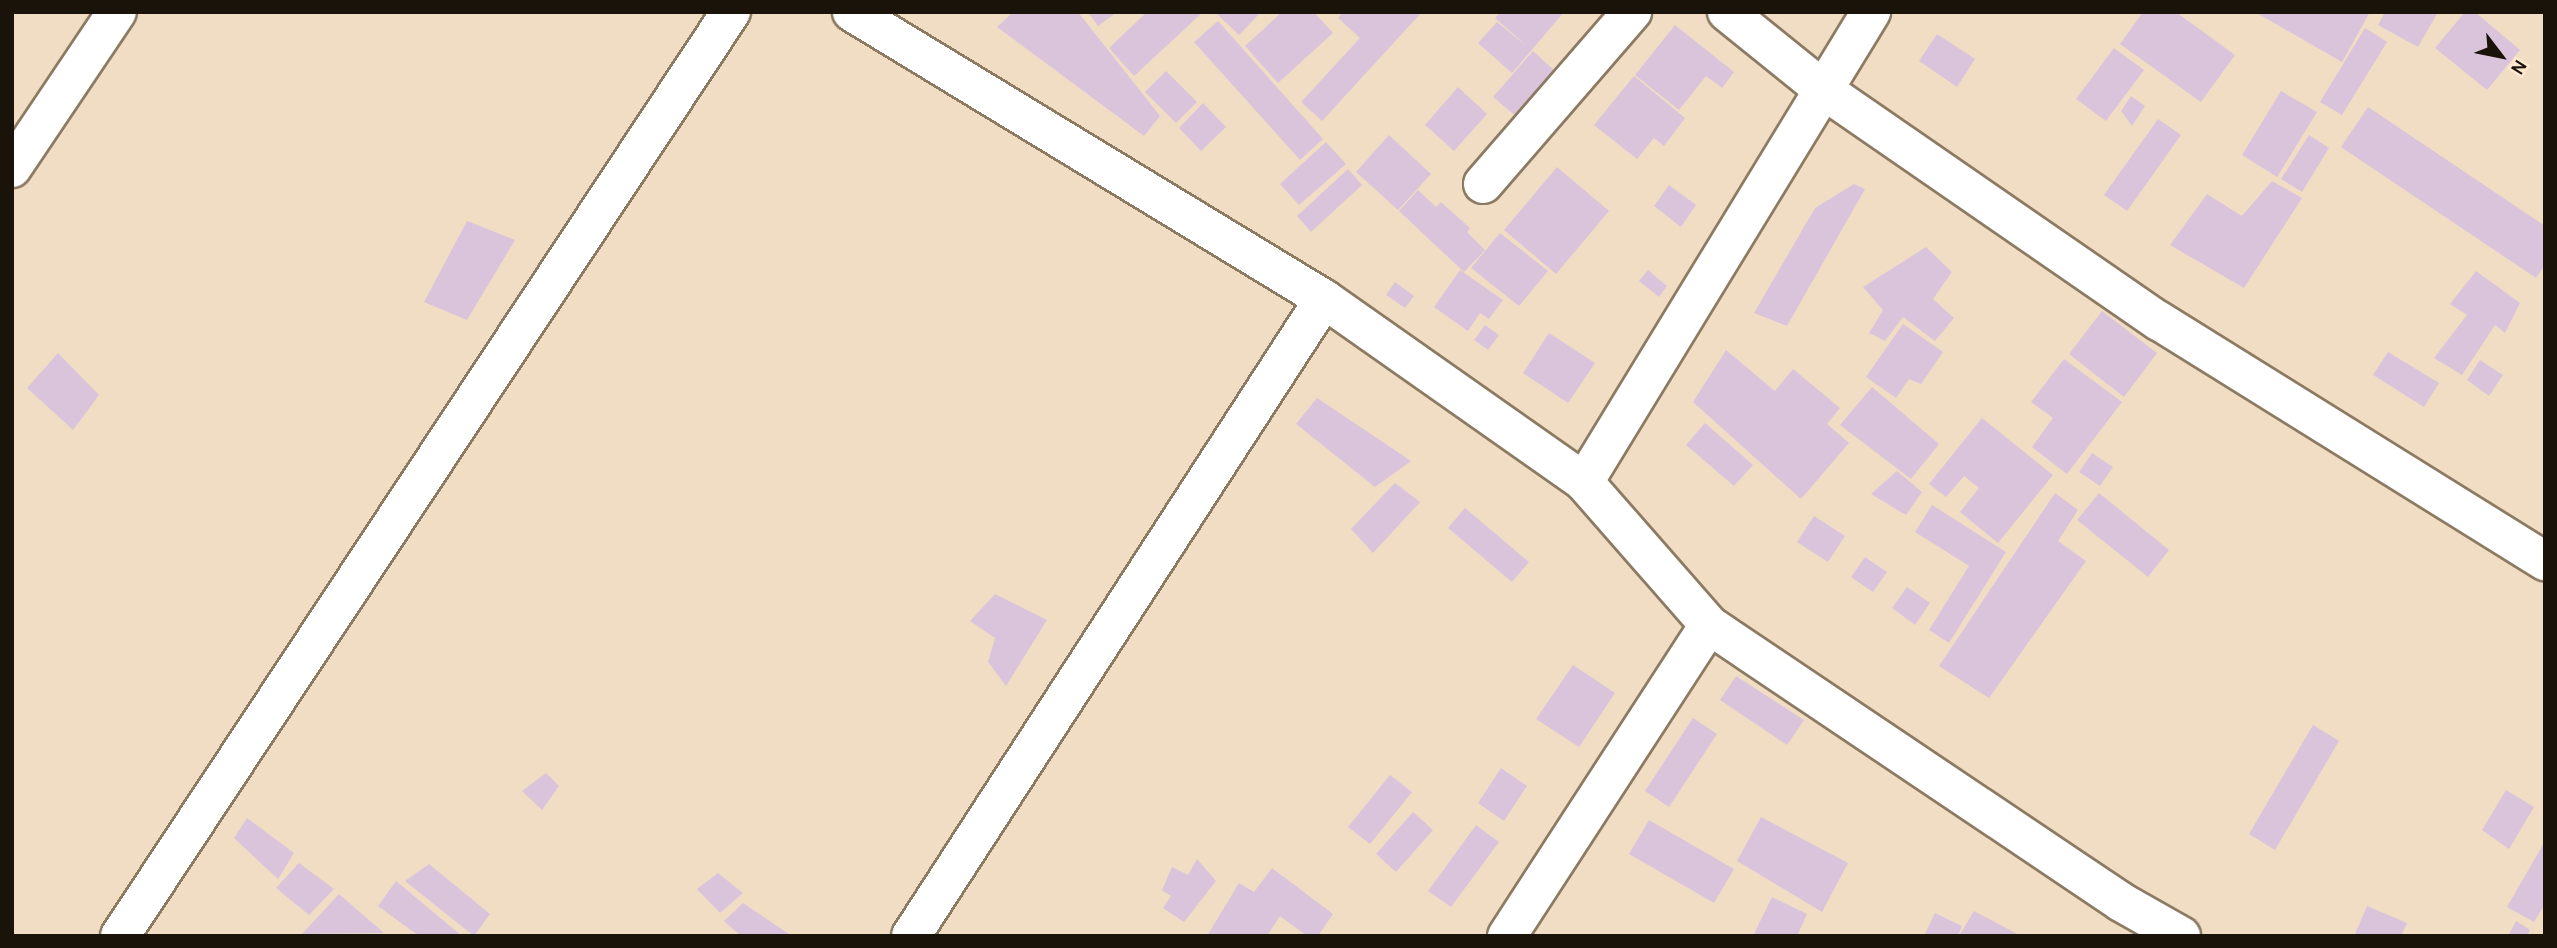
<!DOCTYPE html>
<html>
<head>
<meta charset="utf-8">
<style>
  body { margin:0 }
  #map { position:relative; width:2557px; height:948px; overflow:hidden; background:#f1ddc4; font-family:Karla,sans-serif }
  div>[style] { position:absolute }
  .building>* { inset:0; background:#dac4dc }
  .roads { filter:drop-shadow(2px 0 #8c7a63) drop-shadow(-2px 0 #8c7a63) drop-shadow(0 2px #8c7a63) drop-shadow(0 -2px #8c7a63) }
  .minor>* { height:38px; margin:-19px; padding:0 19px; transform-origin:19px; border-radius:19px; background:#fff }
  span { translate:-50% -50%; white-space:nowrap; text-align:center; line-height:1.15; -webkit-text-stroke:5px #ffead1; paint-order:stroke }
  .frame { position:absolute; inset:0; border:14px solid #19130a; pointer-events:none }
  .north { position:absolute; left:2466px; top:21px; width:70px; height:70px; -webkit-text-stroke:5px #ffead1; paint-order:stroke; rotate:122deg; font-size:19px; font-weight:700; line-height:28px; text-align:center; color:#19130a }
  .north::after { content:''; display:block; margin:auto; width:24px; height:32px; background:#19130a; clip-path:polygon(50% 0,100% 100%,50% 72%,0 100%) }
</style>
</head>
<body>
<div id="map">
  <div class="building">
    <i style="clip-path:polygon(1013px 12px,1078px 12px,1160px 116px,1144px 136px,997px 27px)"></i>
    <i style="clip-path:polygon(1088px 12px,1117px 12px,1098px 26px)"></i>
    <i style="clip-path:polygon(1147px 12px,1203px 12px,1134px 76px,1109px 48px)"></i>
    <i style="clip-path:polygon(1215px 12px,1261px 12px,1239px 35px)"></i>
    <i style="clip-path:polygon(1282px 12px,1314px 12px,1333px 33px,1278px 83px,1245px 46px)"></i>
    <i style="clip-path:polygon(1343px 12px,1422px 12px,1322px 121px,1301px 102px,1360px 38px,1338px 18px)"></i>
    <i style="clip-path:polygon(1500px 12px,1564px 12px,1512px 73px,1478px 43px,1497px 22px,1528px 47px,1495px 18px)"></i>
    <i style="clip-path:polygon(2143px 12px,2176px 12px,2235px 55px,2201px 102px,2120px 44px)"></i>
    <i style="clip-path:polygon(2255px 12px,2370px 12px,2342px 62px)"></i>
    <i style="clip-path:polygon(2385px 12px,2438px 12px,2418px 47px,2378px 25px)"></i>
    <i style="clip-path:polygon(2465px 12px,2475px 12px,2520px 50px,2487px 90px,2435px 48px)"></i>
    <i style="clip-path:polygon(1218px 21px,1323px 139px,1300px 160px,1194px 42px)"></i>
    <i style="clip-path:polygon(1675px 25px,1734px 72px,1722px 88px,1706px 76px,1679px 110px,1635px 75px)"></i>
    <i style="clip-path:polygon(2365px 28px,2387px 42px,2342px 115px,2320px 102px)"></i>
    <i style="clip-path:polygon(1937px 34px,1975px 59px,1957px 87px,1919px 61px)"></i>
    <i style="clip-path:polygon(2114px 48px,2144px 70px,2106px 121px,2076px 99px)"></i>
    <i style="clip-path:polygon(1533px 51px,1556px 72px,1517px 117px,1493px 97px)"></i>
    <i style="clip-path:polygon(1166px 71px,1197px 102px,1176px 123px,1145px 92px)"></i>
    <i style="clip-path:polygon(1634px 76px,1685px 118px,1664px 146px,1654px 138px,1637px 159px,1594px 125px)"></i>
    <i style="clip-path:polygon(1458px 87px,1487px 114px,1454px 151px,1425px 125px)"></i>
    <i style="clip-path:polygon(2281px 91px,2317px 112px,2277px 177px,2242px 155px)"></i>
    <i style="clip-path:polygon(2131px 96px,2145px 106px,2132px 126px,2121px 111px)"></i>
    <i style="clip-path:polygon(1203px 103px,1226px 127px,1201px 151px,1179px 128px)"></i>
    <i style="clip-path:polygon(2368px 107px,2545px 226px,2545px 265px,2536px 278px,2341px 147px)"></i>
    <i style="clip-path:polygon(2158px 119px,2181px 135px,2127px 211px,2104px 195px)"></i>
    <i style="clip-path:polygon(1389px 135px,1431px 174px,1398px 210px,1356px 172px)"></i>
    <i style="clip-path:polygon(2309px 135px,2329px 148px,2302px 192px,2281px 179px)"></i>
    <i style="clip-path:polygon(1326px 142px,1346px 164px,1299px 205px,1280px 184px)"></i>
    <i style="clip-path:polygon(1557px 167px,1609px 211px,1556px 274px,1504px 230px)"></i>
    <i style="clip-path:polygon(1348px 169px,1362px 185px,1311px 232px,1297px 216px)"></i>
    <i style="clip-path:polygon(2272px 181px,2302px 198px,2244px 288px,2170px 245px,2207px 194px,2242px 216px)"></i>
    <i style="clip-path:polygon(1854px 184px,1865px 189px,1787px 326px,1754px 313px,1815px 208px)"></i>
    <i style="clip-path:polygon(1669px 185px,1696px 205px,1681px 227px,1654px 206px)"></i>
    <i style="clip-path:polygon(1418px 190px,1436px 207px,1441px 202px,1470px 228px,1467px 232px,1485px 250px,1464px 272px,1399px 211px)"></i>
    <i style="clip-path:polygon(467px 221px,515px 240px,467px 320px,424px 302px)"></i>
    <i style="clip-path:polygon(1500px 233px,1548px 271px,1519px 306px,1471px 268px)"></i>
    <i style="clip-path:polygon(1926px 247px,1952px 272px,1933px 299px,1954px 318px,1935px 341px,1903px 317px,1885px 341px,1869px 333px,1883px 310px,1863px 287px)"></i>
    <i style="clip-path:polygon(1460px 270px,1503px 300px,1489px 319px,1480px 313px,1468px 331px,1434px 307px)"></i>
    <i style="clip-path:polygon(1648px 270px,1667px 286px,1659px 297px,1639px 281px)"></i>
    <i style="clip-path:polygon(2476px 271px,2520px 303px,2505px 333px,2495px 325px,2462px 375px,2434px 358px,2467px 315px,2450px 304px)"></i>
    <i style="clip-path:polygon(1395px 282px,1414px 296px,1405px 308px,1386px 295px)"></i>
    <i style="clip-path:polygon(2102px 311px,2157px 353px,2124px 397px,2069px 354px)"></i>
    <i style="clip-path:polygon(1903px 324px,1943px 352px,1921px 384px,1909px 379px,1896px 398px,1866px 377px)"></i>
    <i style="clip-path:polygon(1485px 325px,1499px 335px,1488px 350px,1474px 340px)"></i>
    <i style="clip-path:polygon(1549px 333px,1595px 363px,1568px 403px,1523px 373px)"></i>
    <i style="clip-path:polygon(1726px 350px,1775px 391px,1793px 369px,1840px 408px,1827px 424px,1849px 443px,1801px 499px,1693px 402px)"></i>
    <i style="clip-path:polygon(2388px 352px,2439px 383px,2424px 407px,2373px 375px)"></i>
    <i style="clip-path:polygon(58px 353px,99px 395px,73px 430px,27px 388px)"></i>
    <i style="clip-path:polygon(2064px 359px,2122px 402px,2067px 474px,2032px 447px,2053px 418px,2031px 402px)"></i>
    <i style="clip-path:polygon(2480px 360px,2503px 375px,2489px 396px,2467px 380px)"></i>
    <i style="clip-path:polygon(1872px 387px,1939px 444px,1911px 479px,1840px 425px)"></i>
    <i style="clip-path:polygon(1317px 398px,1411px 461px,1375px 487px,1296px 424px)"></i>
    <i style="clip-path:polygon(1982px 418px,2053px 475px,1998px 543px,1960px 512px,1979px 488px,1964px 476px,1946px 497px,1929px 484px)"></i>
    <i style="clip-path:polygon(1705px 423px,1753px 465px,1734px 486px,1686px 445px)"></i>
    <i style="clip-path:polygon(2092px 453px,2113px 467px,2100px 486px,2079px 472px)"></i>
    <i style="clip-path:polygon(1897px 471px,1922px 492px,1906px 515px,1871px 494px)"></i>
    <i style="clip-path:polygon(1395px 483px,1420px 502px,1373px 553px,1351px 529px)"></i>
    <i style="clip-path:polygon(2055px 493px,2078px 510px,2058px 541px,2086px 561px,1989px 698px,1939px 666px)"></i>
    <i style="clip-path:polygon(2099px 493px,2169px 550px,2148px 577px,2077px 520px)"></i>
    <i style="clip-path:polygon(1932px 505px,2006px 552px,1949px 643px,1929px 630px,1969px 566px,1915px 532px)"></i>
    <i style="clip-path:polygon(1465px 508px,1529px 562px,1512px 582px,1448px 528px)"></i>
    <i style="clip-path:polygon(1814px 516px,1845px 536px,1828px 562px,1797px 542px)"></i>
    <i style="clip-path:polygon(1865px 557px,1887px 572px,1873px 592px,1851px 577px)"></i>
    <i style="clip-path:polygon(1907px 587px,1930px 603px,1915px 625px,1892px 608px)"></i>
    <i style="clip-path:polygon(995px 594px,1047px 620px,1006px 686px,988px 662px,995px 638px,970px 621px)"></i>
    <i style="clip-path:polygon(1573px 665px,1615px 693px,1579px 747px,1536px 719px)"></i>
    <i style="clip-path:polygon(1736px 676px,1804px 720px,1787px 745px,1720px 700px)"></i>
    <i style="clip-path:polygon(1693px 718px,1717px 734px,1669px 807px,1645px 791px)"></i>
    <i style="clip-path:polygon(2313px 725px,2339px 741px,2275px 850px,2249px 834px)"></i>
    <i style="clip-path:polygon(1501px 768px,1527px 786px,1504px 821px,1478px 803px)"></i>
    <i style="clip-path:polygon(546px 773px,559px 786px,542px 810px,522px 791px)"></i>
    <i style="clip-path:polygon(1390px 775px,1412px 792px,1370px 844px,1348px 827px)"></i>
    <i style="clip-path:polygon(2506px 790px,2534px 807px,2509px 849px,2482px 830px)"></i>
    <i style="clip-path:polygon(1413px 812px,1433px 830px,1396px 872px,1376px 854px)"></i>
    <i style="clip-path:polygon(1761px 817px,1848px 863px,1822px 912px,1737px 861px)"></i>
    <i style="clip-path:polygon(247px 818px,294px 853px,278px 879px,234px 838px)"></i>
    <i style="clip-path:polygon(1649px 820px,1734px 869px,1714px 903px,1629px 854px)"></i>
    <i style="clip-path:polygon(1476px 825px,1499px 842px,1451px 907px,1428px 891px)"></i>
    <i style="clip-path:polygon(2545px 841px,2545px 904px,2534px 922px,2507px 907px)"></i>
    <i style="clip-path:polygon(1197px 859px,1216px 881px,1184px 922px,1163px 908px,1171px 896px,1162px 890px,1172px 867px,1188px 875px)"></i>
    <i style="clip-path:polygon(299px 863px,334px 889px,309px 915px,276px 888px)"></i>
    <i style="clip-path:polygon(429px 864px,490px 914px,474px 936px,405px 881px)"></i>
    <i style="clip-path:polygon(1272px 868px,1333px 914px,1318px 936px,1307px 936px,1280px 916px,1267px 936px,1207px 936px,1239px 883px,1254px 892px)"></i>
    <i style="clip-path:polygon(718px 873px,743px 893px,720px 913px,697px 889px)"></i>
    <i style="clip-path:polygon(396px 881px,462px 936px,419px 936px,378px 906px)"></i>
    <i style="clip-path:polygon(339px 894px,384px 933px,302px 934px)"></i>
    <i style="clip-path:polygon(1772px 897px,1807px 914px,1797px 936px,1753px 936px)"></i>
    <i style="clip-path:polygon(743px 903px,792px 936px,741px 936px,724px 921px)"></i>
    <i style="clip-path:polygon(2367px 906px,2407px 923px,2401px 936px,2355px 934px)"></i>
    <i style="clip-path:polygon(1974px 911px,2021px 936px,1959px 936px)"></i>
    <i style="clip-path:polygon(1935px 913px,1962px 926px,1958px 936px,1924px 936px)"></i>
    <i style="clip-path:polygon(2516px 921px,2530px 930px,2527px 936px,2508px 936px)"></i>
  </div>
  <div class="roads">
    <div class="minor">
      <i style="left:852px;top:12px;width:552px;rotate:31.3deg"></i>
      <i style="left:1324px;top:299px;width:318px;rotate:35.1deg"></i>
      <i style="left:1584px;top:482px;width:190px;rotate:48.8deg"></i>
      <i style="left:1709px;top:625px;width:496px;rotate:33.9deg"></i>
      <i style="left:2121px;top:902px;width:69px;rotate:29.5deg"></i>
      <i style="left:1727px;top:12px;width:126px;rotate:38.9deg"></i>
      <i style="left:1825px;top:91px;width:406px;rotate:34.6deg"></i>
      <i style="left:2159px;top:321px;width:455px;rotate:31.9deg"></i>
      <i style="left:12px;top:168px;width:188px;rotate:-56.1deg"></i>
      <i style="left:1483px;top:184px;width:228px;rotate:-49.1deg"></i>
      <i style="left:1584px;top:482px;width:551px;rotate:-58.59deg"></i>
      <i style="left:120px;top:936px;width:1108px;rotate:-56.53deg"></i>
      <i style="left:911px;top:936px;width:759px;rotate:-57.04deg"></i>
      <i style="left:1507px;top:936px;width:371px;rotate:-57deg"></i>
    </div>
  </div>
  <div class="frame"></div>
  <div class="north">N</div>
</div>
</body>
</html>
